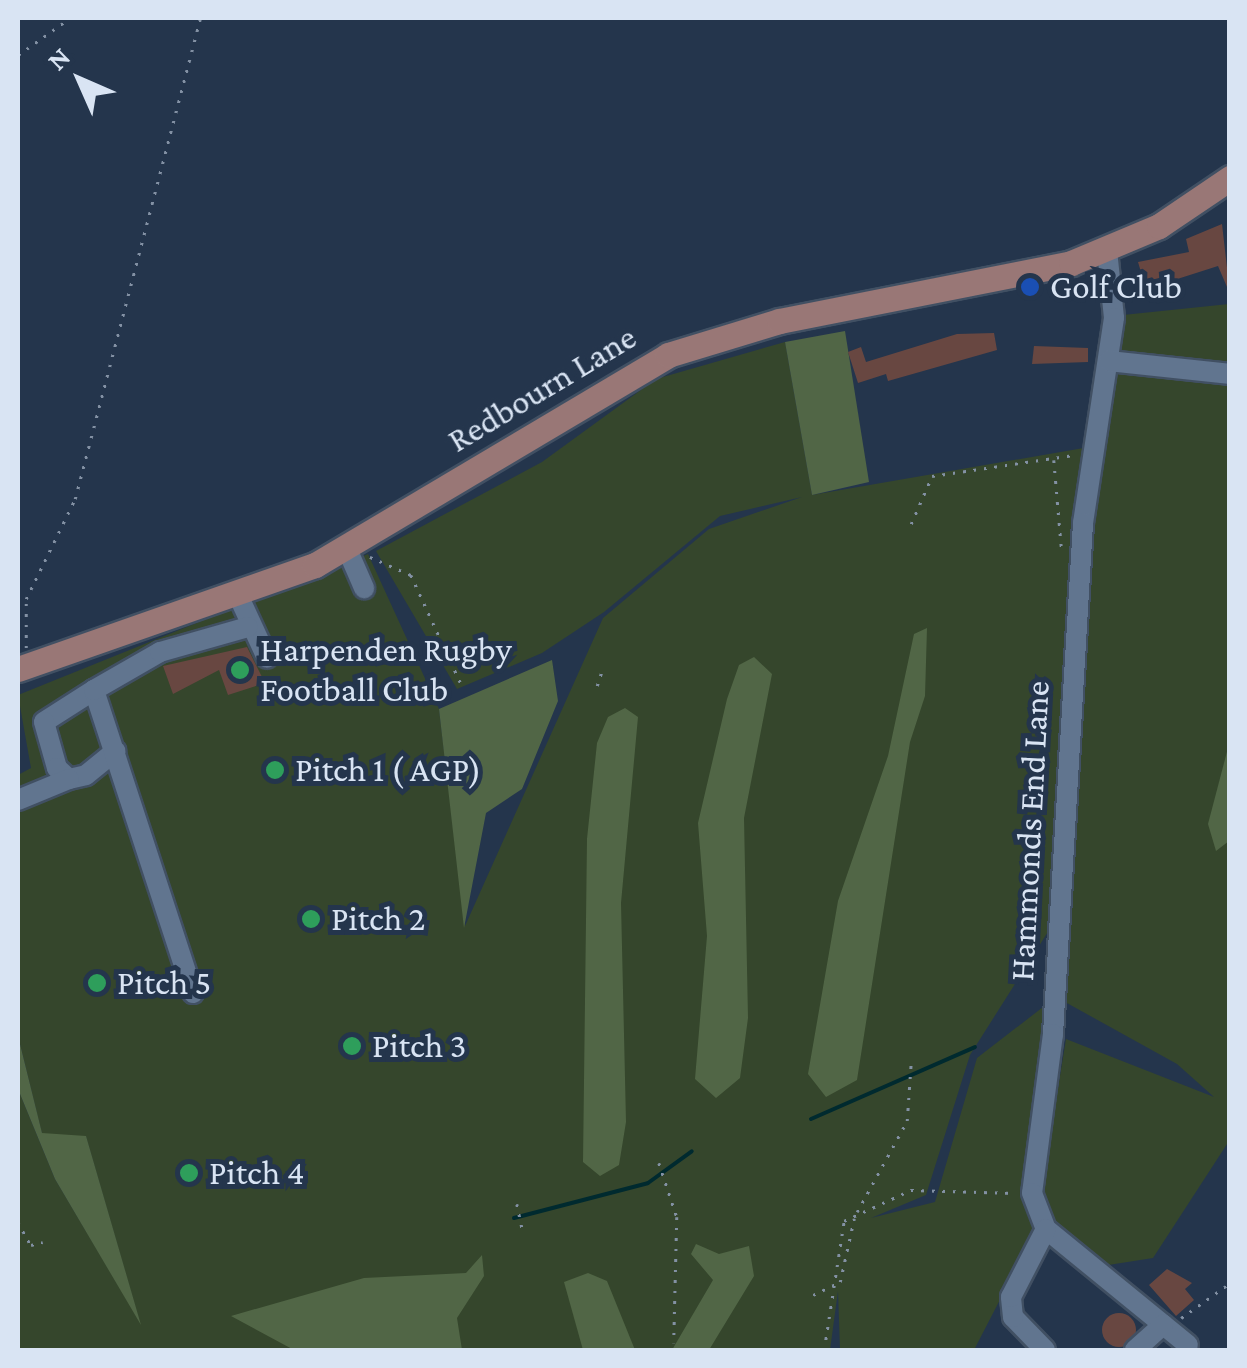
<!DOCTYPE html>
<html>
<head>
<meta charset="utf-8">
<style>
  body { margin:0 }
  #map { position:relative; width:1247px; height:1368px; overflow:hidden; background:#24354c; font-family:"Crimson Pro",serif }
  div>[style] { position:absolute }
  .green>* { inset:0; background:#35462c }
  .forest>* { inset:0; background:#516646 }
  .stream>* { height:4px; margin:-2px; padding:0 2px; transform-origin:2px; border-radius:2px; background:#002a2f }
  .building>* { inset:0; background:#684741 }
  .round { border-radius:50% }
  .path>* { height:2.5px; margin-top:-1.25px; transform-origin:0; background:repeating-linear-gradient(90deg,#8391a4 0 2.5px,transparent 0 10.5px) }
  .roads { filter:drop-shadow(2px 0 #415063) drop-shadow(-2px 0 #415063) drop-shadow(0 2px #415063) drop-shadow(0 -2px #415063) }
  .minor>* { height:20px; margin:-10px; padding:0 10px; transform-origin:10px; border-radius:10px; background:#61758f }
  .major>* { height:25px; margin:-12.5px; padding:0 12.5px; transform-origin:12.5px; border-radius:12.5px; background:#997776 }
  .dots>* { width:28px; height:28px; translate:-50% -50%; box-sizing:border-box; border:5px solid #24354c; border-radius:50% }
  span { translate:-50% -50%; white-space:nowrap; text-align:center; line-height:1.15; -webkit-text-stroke:10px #24354c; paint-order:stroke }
  .poi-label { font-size:35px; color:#d9e4f3 }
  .left { translate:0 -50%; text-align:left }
  .street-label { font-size:35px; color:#d9e4f3 }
  .frame { position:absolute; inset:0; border:20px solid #d9e4f3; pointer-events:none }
  .north { position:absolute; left:30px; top:30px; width:100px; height:100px; -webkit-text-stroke:8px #24354c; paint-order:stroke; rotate:315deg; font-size:28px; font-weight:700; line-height:40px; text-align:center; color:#d9e4f3 }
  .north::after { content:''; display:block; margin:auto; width:35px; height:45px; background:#d9e4f3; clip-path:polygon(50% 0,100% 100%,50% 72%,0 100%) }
</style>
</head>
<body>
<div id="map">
  <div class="green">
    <i style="clip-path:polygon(1229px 304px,1229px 1141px,1153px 1258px,1102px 1266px,1056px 1232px,1040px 1199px,1066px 1039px,1214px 1097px,1177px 1064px,1047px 992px,1051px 927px,970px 1055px,926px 1195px,871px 1218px,935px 1202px,977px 1058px,1047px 1004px,1025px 1184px,1034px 1234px,974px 1350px,840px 1350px,838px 1291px,830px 1350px,18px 1350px,18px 1089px,55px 1179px,139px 1320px,86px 1137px,42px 1134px,18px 1036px,18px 775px,31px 768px,18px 695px,368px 554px,439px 709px,465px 926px,603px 618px,709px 529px,802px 497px,720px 516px,604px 612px,542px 653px,457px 689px,376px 551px,542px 462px,656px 379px,785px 342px,812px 495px,1101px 445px,1123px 315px)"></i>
  </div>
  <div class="forest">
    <i style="clip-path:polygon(845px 331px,869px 482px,812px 495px,785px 342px)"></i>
    <i style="clip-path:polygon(927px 628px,925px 696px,910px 742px,857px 1080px,826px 1097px,808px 1074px,838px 901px,888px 756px,914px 634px)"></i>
    <i style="clip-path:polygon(754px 657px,772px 674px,744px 818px,748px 1018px,740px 1078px,716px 1098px,695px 1079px,707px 936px,698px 823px,727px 699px,739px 665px)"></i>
    <i style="clip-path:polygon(552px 660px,558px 701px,522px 789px,486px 813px,464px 928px,439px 709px)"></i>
    <i style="clip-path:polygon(625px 708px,638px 717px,621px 903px,626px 1122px,619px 1165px,600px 1176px,583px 1162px,587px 839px,597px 743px,608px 717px)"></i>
    <i style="clip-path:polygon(1229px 744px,1229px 841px,1216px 851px,1208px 824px)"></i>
    <i style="clip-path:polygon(18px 1036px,42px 1133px,86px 1136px,141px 1325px,55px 1179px,18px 1089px)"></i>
    <i style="clip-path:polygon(696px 1244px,719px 1254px,749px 1246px,754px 1276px,709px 1350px,672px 1350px,713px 1280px,691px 1254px)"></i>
    <i style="clip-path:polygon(482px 1255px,484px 1276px,457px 1318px,462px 1350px,294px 1350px,231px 1316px,364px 1278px,466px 1273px)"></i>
    <i style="clip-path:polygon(588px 1273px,607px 1281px,635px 1350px,583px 1350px,564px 1282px)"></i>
  </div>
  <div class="stream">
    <i style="left:811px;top:1119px;width:179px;rotate:-23.7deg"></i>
    <i style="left:514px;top:1218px;width:138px;rotate:-14.6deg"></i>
    <i style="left:648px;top:1183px;width:54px;rotate:-36deg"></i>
  </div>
  <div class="building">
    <i style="clip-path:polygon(1222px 224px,1230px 294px,1218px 266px,1146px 289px,1138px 262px,1189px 252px,1186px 239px)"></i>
    <i style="clip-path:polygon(994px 333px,997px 350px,888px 381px,886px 374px,858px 383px,848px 352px,861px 347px,866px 362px,957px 334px)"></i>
    <i style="clip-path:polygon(1034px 346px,1088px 348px,1088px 362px,1032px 364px)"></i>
    <i style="clip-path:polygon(247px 647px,265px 683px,228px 695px,219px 670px,173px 694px,163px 666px)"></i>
    <i style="clip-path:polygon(1167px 1269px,1192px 1283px,1185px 1289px,1194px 1300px,1176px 1316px,1149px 1285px)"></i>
    <i class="round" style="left:1102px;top:1313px;width:34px;height:34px"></i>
  </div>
  <div class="path">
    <i style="left:18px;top:55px;width:64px;rotate:-35.4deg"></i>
    <i style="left:1054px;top:460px;width:93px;rotate:85.1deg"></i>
    <i style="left:911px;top:524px;width:52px;rotate:-66.4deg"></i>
    <i style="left:932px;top:476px;width:145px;rotate:-8.4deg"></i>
    <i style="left:370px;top:557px;width:45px;rotate:23.7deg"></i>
    <i style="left:411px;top:575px;width:122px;rotate:65.3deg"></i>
    <i style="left:26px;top:648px;width:49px;rotate:-90deg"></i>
    <i style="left:26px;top:599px;width:111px;rotate:-63.9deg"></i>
    <i style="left:75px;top:499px;width:497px;rotate:-75.4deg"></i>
    <i style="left:597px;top:686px;width:20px;rotate:-72deg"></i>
    <i style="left:659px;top:1163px;width:57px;rotate:71.6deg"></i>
    <i style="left:677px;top:1217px;width:126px;rotate:91.4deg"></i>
    <i style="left:517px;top:1204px;width:29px;rotate:78deg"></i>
    <i style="left:857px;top:1212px;width:104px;rotate:-61.2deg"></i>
    <i style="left:907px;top:1121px;width:59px;rotate:-86.1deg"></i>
    <i style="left:18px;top:1222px;width:26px;rotate:61deg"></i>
    <i style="left:31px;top:1245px;width:12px;rotate:-14deg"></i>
    <i style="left:813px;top:1295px;width:30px;rotate:-26deg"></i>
    <i style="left:840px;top:1282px;width:65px;rotate:-77.5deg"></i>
    <i style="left:1181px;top:1318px;width:60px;rotate:-35.5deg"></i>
    <i style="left:824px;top:1350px;width:131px;rotate:-81.2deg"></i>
    <i style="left:844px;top:1221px;width:74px;rotate:-24.8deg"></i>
    <i style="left:911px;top:1190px;width:104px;rotate:1.7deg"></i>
  </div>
  <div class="roads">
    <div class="minor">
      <i style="left:1107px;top:250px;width:68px;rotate:84.1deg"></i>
      <i style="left:1114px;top:318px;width:207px;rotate:98.6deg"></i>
      <i style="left:1083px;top:523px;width:512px;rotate:93.36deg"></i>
      <i style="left:1053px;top:1034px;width:160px;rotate:97.5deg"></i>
      <i style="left:1032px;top:1193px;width:39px;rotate:69deg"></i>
      <i style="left:1046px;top:1229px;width:183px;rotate:39.2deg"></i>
      <i style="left:1109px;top:361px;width:122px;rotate:6.1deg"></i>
      <i style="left:347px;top:549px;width:43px;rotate:66.4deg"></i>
      <i style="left:238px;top:595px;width:69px;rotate:65.3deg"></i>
      <i style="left:94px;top:690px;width:59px;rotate:147.4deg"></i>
      <i style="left:44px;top:722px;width:48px;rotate:74.2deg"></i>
      <i style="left:57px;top:768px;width:16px;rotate:43deg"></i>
      <i style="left:69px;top:779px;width:17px;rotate:-13deg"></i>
      <i style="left:86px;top:775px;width:38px;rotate:-39deg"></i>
      <i style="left:18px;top:800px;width:55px;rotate:-22.4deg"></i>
      <i style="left:193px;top:993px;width:319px;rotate:-108.1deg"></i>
      <i style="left:94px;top:690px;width:76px;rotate:-29.9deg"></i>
      <i style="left:160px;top:652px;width:91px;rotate:-15.9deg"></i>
      <i style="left:1045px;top:1350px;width:46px;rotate:-134.1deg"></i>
      <i style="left:1013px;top:1317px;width:20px;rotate:-96deg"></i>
      <i style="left:1011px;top:1297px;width:76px;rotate:-62.8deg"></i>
      <i style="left:1135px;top:1350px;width:38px;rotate:-42deg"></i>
    </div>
    <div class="major">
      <i style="left:18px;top:669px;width:315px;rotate:-19.3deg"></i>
      <i style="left:315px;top:565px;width:411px;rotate:-30.7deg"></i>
      <i style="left:668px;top:355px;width:116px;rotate:-17deg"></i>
      <i style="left:779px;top:321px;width:298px;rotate:-11.2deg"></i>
      <i style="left:1071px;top:263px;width:95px;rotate:-22.8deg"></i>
      <i style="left:1159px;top:226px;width:86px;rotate:-34.1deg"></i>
    </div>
  </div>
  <div class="dots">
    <i style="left:1030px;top:287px;background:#1a4fb4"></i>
    <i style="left:240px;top:670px;background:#2e9e5b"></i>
    <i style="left:275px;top:770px;background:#2e9e5b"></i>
    <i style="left:311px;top:919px;background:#2e9e5b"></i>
    <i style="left:97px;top:983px;background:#2e9e5b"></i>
    <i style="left:352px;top:1046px;background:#2e9e5b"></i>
    <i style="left:189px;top:1173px;background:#2e9e5b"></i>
  </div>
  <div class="poi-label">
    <span class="left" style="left:1050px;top:287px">Golf Club</span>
    <span class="left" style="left:260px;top:670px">Harpenden Rugby<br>Football Club</span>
    <span class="left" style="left:295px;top:770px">Pitch 1 ( AGP)</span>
    <span class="left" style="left:331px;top:919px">Pitch 2</span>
    <span class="left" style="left:117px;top:983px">Pitch 5</span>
    <span class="left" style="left:372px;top:1046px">Pitch 3</span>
    <span class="left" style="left:209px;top:1173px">Pitch 4</span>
  </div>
  <div class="street-label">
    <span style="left:542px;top:389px;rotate:-31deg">Redbourn Lane</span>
    <span style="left:1030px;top:831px;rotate:-87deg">Hammonds End Lane</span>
  </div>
  <div class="frame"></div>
  <div class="north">N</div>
</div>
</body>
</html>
